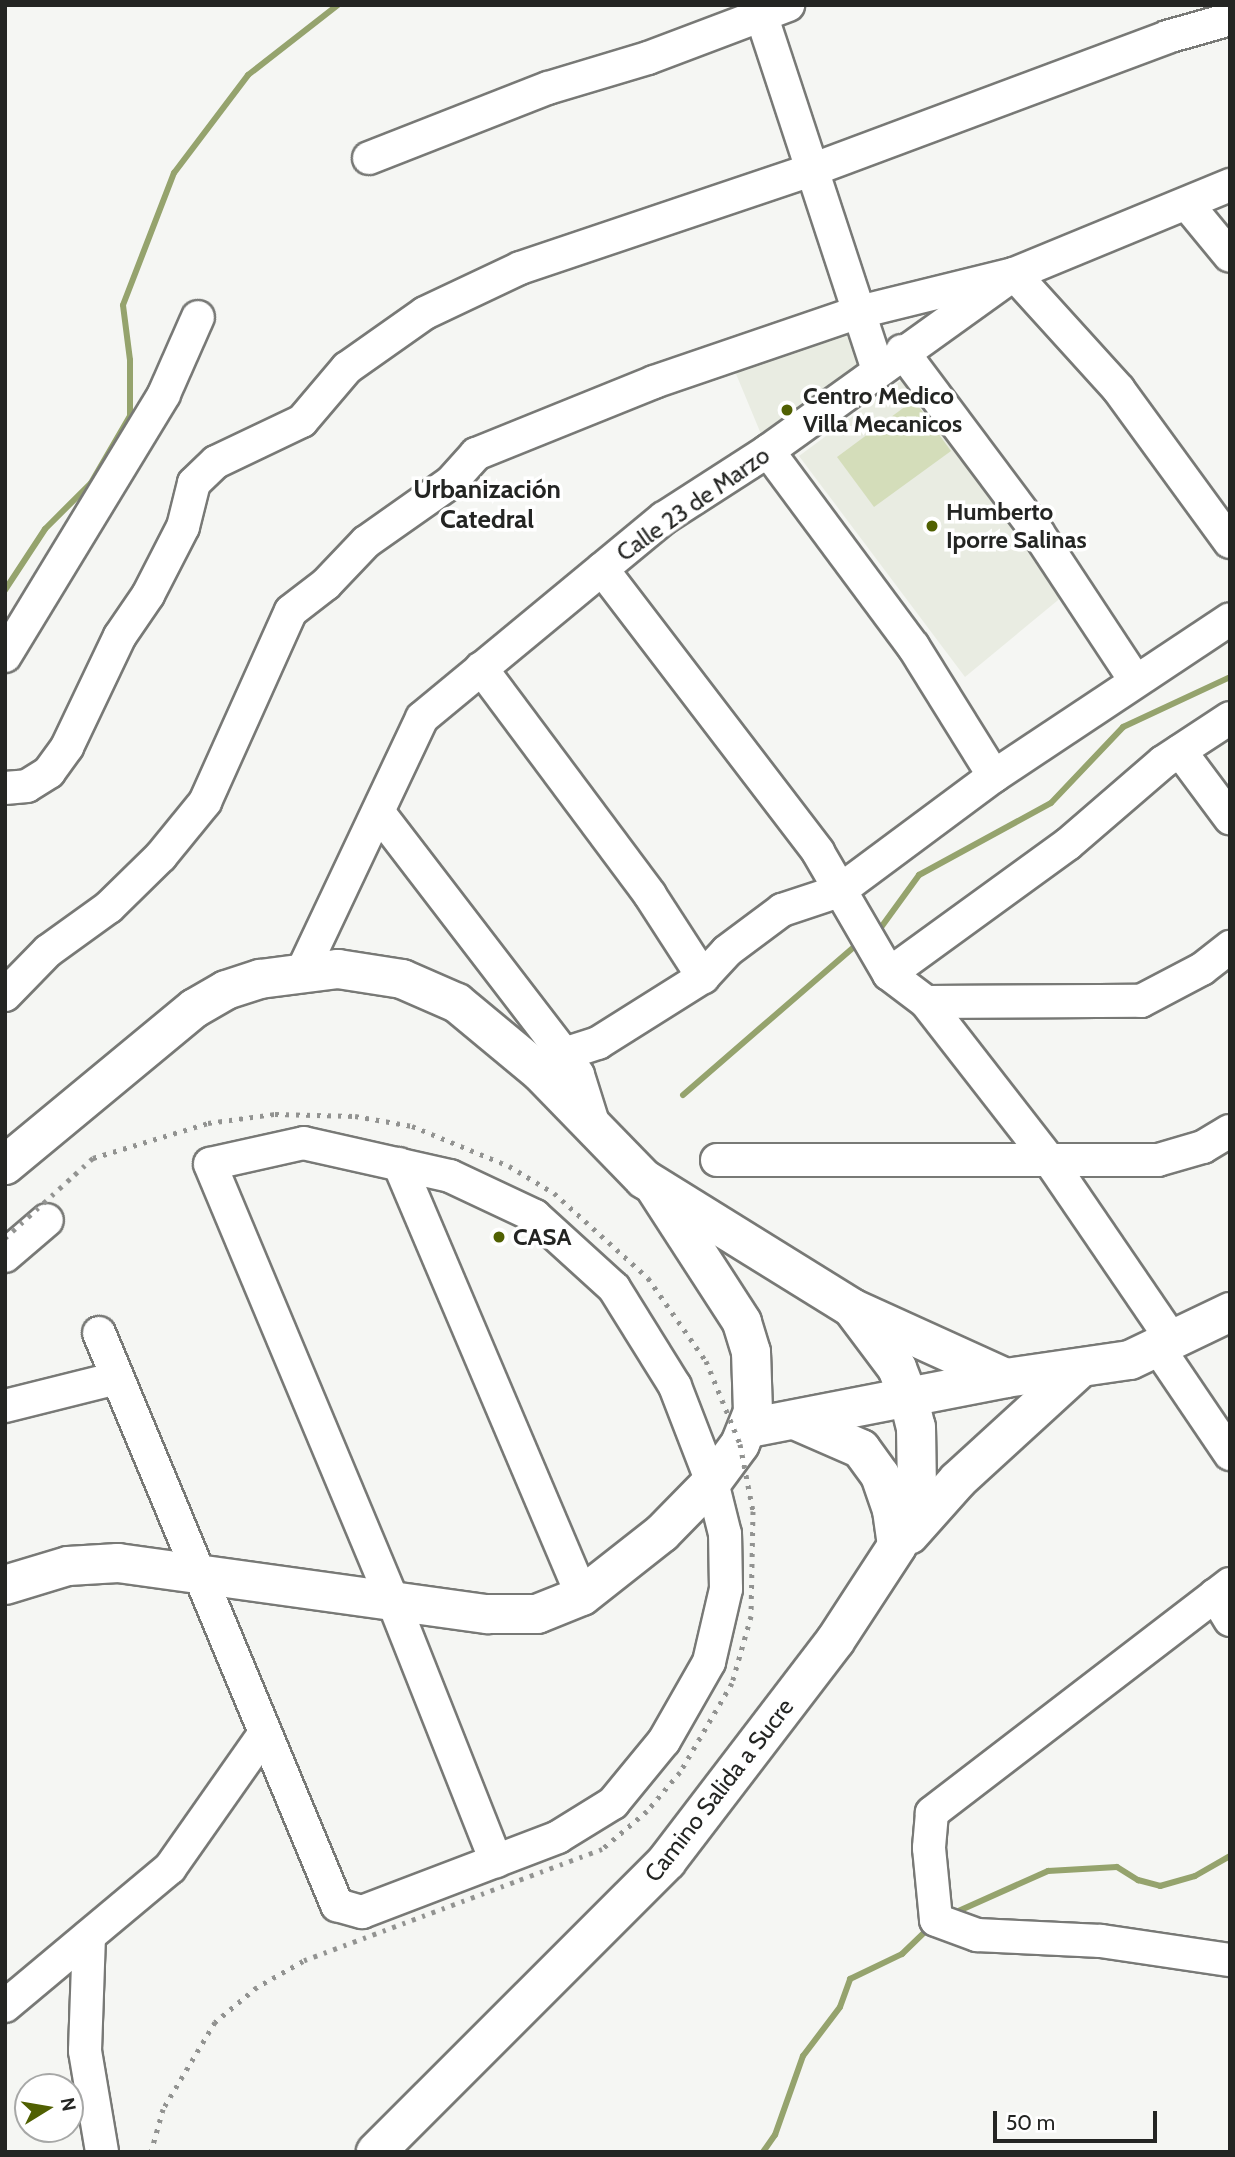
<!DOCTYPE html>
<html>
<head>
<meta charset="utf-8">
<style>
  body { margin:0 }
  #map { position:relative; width:1235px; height:2157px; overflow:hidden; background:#f5f6f3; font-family:Cabin,sans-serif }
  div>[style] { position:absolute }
  .built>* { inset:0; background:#e9ece2 }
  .green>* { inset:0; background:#d4ddba }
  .stream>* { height:6px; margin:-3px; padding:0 3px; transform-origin:3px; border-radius:3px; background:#95a36d }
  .roads { filter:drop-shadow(2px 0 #787976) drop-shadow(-2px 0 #787976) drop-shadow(0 2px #787976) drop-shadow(0 -2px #787976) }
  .minor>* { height:32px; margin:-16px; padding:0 16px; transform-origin:16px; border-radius:16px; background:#fff }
  .major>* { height:38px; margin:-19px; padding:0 19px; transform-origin:19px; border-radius:19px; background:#fff }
  .rail>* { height:5px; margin-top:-2.5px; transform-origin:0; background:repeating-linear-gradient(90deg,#929391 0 3.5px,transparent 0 10.5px) }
  .dots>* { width:19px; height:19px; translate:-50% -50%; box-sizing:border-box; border:4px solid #fff; border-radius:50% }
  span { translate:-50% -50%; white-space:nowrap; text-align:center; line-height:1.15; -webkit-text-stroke:7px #fff; paint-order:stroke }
  .poi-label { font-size:24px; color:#242523; font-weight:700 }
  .left { translate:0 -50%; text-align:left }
  .street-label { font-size:24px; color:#242523 }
  .neighbourhood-label { font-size:26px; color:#242523; font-weight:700 }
  .frame { position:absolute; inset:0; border:7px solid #242523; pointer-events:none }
  .north { position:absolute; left:14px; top:2073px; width:70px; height:70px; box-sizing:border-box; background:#fff; border:2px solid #a7a8a7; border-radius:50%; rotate:79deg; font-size:19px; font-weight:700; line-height:28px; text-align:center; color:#242523 }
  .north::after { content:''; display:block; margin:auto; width:24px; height:32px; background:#506002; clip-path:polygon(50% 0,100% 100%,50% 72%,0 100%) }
  .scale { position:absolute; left:993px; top:2111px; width:164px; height:32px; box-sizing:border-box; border:4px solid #242523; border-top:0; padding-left:9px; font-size:21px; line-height:24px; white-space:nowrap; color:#242523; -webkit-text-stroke:5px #fff; paint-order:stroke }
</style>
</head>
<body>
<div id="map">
  <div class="built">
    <i style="clip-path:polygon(859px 312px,878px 369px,768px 451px,729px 357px)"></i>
    <i style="clip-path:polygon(907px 376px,1063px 596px,965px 677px,799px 456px)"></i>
  </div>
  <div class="green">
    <i style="clip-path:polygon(914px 400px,951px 451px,874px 507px,837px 457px)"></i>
  </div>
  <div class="stream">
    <i style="left:5px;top:590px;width:73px;rotate:-56.7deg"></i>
    <i style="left:45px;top:529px;width:65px;rotate:-45deg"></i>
    <i style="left:91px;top:483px;width:78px;rotate:-59.8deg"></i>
    <i style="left:130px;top:416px;width:56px;rotate:-90deg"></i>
    <i style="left:130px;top:360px;width:55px;rotate:-97.3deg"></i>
    <i style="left:123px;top:305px;width:142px;rotate:-68.9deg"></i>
    <i style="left:174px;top:173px;width:123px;rotate:-52.9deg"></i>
    <i style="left:248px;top:75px;width:114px;rotate:-37.9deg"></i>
    <i style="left:882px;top:926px;width:63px;rotate:-54deg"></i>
    <i style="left:919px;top:875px;width:150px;rotate:-28.6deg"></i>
    <i style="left:1051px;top:803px;width:105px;rotate:-46.5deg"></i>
    <i style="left:1123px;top:727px;width:118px;rotate:-25deg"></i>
    <i style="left:683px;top:1095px;width:225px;rotate:-40.9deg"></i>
    <i style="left:954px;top:1913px;width:103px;rotate:-24.1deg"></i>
    <i style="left:1048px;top:1871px;width:69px;rotate:-3.3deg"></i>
    <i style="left:1117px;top:1867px;width:25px;rotate:32deg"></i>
    <i style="left:1138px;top:1880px;width:23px;rotate:15deg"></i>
    <i style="left:1160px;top:1886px;width:36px;rotate:-16deg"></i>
    <i style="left:1195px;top:1876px;width:40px;rotate:-29.7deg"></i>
    <i style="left:763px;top:2152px;width:21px;rotate:-55deg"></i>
    <i style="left:775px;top:2135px;width:84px;rotate:-70.5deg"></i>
    <i style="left:803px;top:2056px;width:61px;rotate:-52.9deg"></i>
    <i style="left:840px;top:2007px;width:30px;rotate:-70deg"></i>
    <i style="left:850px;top:1979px;width:58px;rotate:-25.7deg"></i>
    <i style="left:902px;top:1954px;width:39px;rotate:-44deg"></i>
  </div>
  <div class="roads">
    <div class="minor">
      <i style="left:758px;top:5px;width:383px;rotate:71.8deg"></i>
      <i style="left:369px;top:158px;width:192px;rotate:-21.4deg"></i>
      <i style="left:548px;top:88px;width:104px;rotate:-16.7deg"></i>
      <i style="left:648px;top:58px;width:150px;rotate:-20.7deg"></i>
      <i style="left:1187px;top:204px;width:67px;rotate:50.4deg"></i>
      <i style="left:902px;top:351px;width:227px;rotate:53.2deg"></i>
      <i style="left:1038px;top:533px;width:176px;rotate:56.6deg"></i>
      <i style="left:768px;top:451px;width:243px;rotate:53.4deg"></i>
      <i style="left:913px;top:646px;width:153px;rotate:58.1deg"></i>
      <i style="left:602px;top:569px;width:356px;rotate:52.6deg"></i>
      <i style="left:818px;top:852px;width:141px;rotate:59.8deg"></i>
      <i style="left:889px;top:974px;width:46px;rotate:37.1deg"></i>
      <i style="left:926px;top:1002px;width:215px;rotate:-0.3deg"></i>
      <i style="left:1141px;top:1001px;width:69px;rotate:-27.7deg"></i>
      <i style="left:1202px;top:969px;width:36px;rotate:-38deg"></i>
      <i style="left:5px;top:656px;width:306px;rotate:-58.7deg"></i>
      <i style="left:164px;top:394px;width:84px;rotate:-66.2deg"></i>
      <i style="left:481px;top:668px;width:283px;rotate:53.3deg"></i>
      <i style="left:650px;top:895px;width:98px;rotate:57.1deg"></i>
      <i style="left:1180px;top:751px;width:84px;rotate:53.3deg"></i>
      <i style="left:5px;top:788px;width:22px;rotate:-5deg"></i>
      <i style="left:27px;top:786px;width:26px;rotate:-32deg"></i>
      <i style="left:49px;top:772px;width:31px;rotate:-54deg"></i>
      <i style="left:67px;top:747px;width:123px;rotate:-64.5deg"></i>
      <i style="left:120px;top:636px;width:50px;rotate:-55.7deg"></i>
      <i style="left:148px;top:595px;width:76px;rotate:-62.8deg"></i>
      <i style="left:183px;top:527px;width:45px;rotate:-76deg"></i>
      <i style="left:194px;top:483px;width:30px;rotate:-44deg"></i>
      <i style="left:216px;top:462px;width:95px;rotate:-25.5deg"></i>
      <i style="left:302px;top:421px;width:70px;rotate:-49.7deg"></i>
      <i style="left:347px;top:368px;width:95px;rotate:-35.2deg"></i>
      <i style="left:425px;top:313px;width:105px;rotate:-25.3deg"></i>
      <i style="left:520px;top:268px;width:308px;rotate:-18.6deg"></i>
      <i style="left:812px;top:170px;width:379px;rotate:-20.5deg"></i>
      <i style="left:1167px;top:37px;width:66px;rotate:-15.9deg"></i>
      <i style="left:379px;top:813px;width:304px;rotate:52.5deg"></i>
      <i style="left:564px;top:1054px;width:25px;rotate:56deg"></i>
      <i style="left:578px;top:1075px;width:53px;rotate:72.6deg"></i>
      <i style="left:301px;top:974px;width:283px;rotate:-64.7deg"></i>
      <i style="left:422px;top:718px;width:314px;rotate:-39.6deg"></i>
      <i style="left:664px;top:518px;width:124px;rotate:-32.8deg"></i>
      <i style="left:768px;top:451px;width:303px;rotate:-35.7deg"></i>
      <i style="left:1014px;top:274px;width:234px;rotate:-22.4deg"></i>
      <i style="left:889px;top:974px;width:221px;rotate:-36deg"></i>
      <i style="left:1068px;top:844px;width:125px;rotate:-40.8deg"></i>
      <i style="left:1163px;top:762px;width:80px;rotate:-33.3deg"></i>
      <i style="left:5px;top:995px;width:62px;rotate:-45.7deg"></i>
      <i style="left:48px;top:951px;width:75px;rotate:-35.8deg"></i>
      <i style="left:109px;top:907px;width:73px;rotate:-44.4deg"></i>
      <i style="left:161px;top:856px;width:70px;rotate:-50.8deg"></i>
      <i style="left:205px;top:802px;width:209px;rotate:-65.8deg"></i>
      <i style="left:291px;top:611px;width:44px;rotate:-37.6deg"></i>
      <i style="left:326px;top:584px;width:58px;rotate:-46.4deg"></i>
      <i style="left:366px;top:542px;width:104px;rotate:-35.2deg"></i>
      <i style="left:451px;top:482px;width:38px;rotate:-48deg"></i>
      <i style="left:476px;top:454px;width:192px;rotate:-22deg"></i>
      <i style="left:654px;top:382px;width:217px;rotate:-18.9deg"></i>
      <i style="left:859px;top:312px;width:160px;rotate:-13.8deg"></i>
      <i style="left:1014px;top:274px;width:156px;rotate:47.8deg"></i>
      <i style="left:1119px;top:390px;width:188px;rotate:53.9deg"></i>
      <i style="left:926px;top:1002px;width:202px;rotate:52.1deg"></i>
      <i style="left:1050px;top:1161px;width:218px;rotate:55.7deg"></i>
      <i style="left:564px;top:1054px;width:36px;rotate:-18deg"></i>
      <i style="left:598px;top:1043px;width:124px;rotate:-32.2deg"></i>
      <i style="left:703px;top:977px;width:35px;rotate:-47deg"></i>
      <i style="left:727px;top:951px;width:69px;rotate:-36.7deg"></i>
      <i style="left:782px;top:910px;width:60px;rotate:-18.4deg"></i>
      <i style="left:839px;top:891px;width:193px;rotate:-36.6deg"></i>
      <i style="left:994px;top:776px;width:283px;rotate:-33.6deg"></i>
      <i style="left:717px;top:1160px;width:441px"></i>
      <i style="left:1158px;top:1160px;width:47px;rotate:-16.1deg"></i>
      <i style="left:1203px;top:1147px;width:31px;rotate:-31deg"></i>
      <i style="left:399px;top:1164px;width:469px;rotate:67deg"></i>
      <i style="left:5px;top:1256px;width:55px;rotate:-40.6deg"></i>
      <i style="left:99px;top:1333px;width:620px;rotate:67.41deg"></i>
      <i style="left:337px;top:1905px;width:26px;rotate:16deg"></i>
      <i style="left:362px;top:1912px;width:210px;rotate:-20.9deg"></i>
      <i style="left:558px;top:1837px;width:65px;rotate:-31.7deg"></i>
      <i style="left:613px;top:1803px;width:80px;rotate:-50.6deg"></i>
      <i style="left:664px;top:1741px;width:91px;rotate:-60.3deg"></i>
      <i style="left:709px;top:1662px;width:75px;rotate:-76.9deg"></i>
      <i style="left:726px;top:1589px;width:55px;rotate:-91deg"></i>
      <i style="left:725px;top:1534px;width:54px;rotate:-104deg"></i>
      <i style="left:712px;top:1482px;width:103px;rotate:-111.1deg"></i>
      <i style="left:675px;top:1386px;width:115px;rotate:-121.9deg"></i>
      <i style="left:614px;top:1288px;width:107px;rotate:-137.7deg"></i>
      <i style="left:535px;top:1216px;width:94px;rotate:-154.8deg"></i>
      <i style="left:450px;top:1176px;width:150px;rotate:-167.3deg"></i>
      <i style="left:304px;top:1143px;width:96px;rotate:167.4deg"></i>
      <i style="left:210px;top:1164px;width:474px;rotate:67.3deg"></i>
      <i style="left:393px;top:1601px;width:280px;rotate:68.4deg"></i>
      <i style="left:1159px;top:1349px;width:127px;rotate:55.9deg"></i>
      <i style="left:5px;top:1406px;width:115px;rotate:-14deg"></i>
      <i style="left:1230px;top:1584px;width:376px;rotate:142.5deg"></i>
      <i style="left:932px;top:1813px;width:35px;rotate:95deg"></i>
      <i style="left:929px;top:1848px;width:72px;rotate:84.4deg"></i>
      <i style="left:936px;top:1920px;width:44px;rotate:20.1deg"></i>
      <i style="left:977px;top:1935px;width:124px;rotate:2.8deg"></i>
      <i style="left:1101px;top:1941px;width:130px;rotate:8.4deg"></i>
      <i style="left:1215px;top:1595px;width:29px;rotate:59deg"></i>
      <i style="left:89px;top:1936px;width:115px;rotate:92deg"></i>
      <i style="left:85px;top:2051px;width:102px;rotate:80.4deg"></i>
      <i style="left:5px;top:2006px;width:215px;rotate:-39.9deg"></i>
      <i style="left:170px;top:1868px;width:165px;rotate:-54.9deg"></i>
    </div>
    <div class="major">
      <i style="left:5px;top:1165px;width:246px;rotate:-39.6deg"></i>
      <i style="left:195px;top:1008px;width:36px;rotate:-30deg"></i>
      <i style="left:226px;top:990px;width:36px;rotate:-18deg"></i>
      <i style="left:260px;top:979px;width:79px;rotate:-7.3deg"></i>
      <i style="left:338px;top:969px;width:65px;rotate:8.9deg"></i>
      <i style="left:402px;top:979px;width:60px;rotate:23.6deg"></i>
      <i style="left:457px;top:1003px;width:108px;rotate:39.7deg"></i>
      <i style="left:540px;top:1072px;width:149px;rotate:45.8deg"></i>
      <i style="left:644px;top:1179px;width:245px;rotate:31.8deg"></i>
      <i style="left:852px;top:1308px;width:75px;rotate:53.1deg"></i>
      <i style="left:897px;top:1368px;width:30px;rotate:69deg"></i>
      <i style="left:908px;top:1396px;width:32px;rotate:76deg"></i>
      <i style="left:916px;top:1427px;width:62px;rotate:89.1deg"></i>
      <i style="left:917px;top:1489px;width:60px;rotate:109.3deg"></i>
      <i style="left:897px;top:1546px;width:113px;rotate:123.1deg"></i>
      <i style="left:835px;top:1641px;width:277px;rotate:127.4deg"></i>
      <i style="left:667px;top:1861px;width:412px;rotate:135deg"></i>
      <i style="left:858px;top:1311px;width:162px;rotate:24.4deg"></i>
      <i style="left:795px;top:1420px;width:72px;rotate:23.7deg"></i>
      <i style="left:861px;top:1449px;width:32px;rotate:54deg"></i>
      <i style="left:880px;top:1475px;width:37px;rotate:71deg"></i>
      <i style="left:892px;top:1510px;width:35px;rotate:82deg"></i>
      <i style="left:749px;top:1428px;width:262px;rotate:-11deg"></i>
      <i style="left:1006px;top:1378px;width:125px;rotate:-8.3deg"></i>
      <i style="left:1130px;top:1360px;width:111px;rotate:-25.6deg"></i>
      <i style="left:909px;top:1535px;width:74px;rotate:-48.3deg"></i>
      <i style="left:958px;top:1480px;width:161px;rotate:-42.5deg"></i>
      <i style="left:5px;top:1585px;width:66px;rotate:-16.8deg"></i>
      <i style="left:68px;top:1566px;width:50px;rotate:-3.4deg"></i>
      <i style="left:118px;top:1563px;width:373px;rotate:7.9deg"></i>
      <i style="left:487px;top:1614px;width:50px"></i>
      <i style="left:537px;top:1614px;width:48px;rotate:-21.8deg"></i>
      <i style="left:582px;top:1596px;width:102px;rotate:-38.2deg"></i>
      <i style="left:662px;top:1533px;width:71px;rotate:-45.6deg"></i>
      <i style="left:712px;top:1482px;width:47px;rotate:-53.6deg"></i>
      <i style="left:740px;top:1444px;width:35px;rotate:-68deg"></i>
      <i style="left:753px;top:1412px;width:60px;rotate:-91.9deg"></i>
      <i style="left:751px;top:1352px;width:31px;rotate:-107deg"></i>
      <i style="left:742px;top:1322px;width:158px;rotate:-122.9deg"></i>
    </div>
  </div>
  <div class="rail">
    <i style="left:5px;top:1238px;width:119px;rotate:-42.3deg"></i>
    <i style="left:93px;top:1158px;width:120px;rotate:-16.9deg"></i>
    <i style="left:208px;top:1123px;width:68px;rotate:-7.7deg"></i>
    <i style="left:275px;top:1114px;width:80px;rotate:1.4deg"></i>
    <i style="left:355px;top:1116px;width:58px;rotate:10deg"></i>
    <i style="left:412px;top:1126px;width:105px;rotate:22.4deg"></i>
    <i style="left:509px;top:1166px;width:52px;rotate:31deg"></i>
    <i style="left:554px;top:1193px;width:127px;rotate:42.1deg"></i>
    <i style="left:648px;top:1278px;width:101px;rotate:55.1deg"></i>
    <i style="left:706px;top:1361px;width:90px;rotate:67.7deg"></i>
    <i style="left:740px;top:1444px;width:68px;rotate:79deg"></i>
    <i style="left:753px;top:1511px;width:105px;rotate:91.1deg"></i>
    <i style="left:751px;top:1616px;width:70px;rotate:105.8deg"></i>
    <i style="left:732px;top:1683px;width:103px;rotate:120.3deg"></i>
    <i style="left:680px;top:1772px;width:51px;rotate:130.2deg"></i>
    <i style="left:647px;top:1811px;width:59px;rotate:139.8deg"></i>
    <i style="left:602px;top:1849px;width:319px;rotate:159.5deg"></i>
    <i style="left:303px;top:1961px;width:53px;rotate:150.5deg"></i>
    <i style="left:257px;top:1987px;width:55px;rotate:140.2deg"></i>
    <i style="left:215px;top:2022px;width:101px;rotate:120.9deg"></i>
    <i style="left:163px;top:2109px;width:45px;rotate:105.6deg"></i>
  </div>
  <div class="dots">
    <i style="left:787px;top:410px;background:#506002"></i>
    <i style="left:932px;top:526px;background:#506002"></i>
    <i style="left:499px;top:1237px;background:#506002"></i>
  </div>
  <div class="poi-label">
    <span class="left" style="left:803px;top:410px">Centro Medico<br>Villa Mecanicos</span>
    <span class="left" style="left:946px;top:526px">Humberto<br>Iporre Salinas</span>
    <span class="left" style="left:513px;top:1237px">CASA</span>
  </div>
  <div class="street-label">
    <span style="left:693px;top:504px;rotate:-35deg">Calle 23 de Marzo</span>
    <span style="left:719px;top:1790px;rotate:-52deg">Camino Salida a Sucre</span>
  </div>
  <div class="neighbourhood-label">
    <span style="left:487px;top:505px">Urbanización<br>Catedral</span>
  </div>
  <div class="frame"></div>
  <div class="north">N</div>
  <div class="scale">50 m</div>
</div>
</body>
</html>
